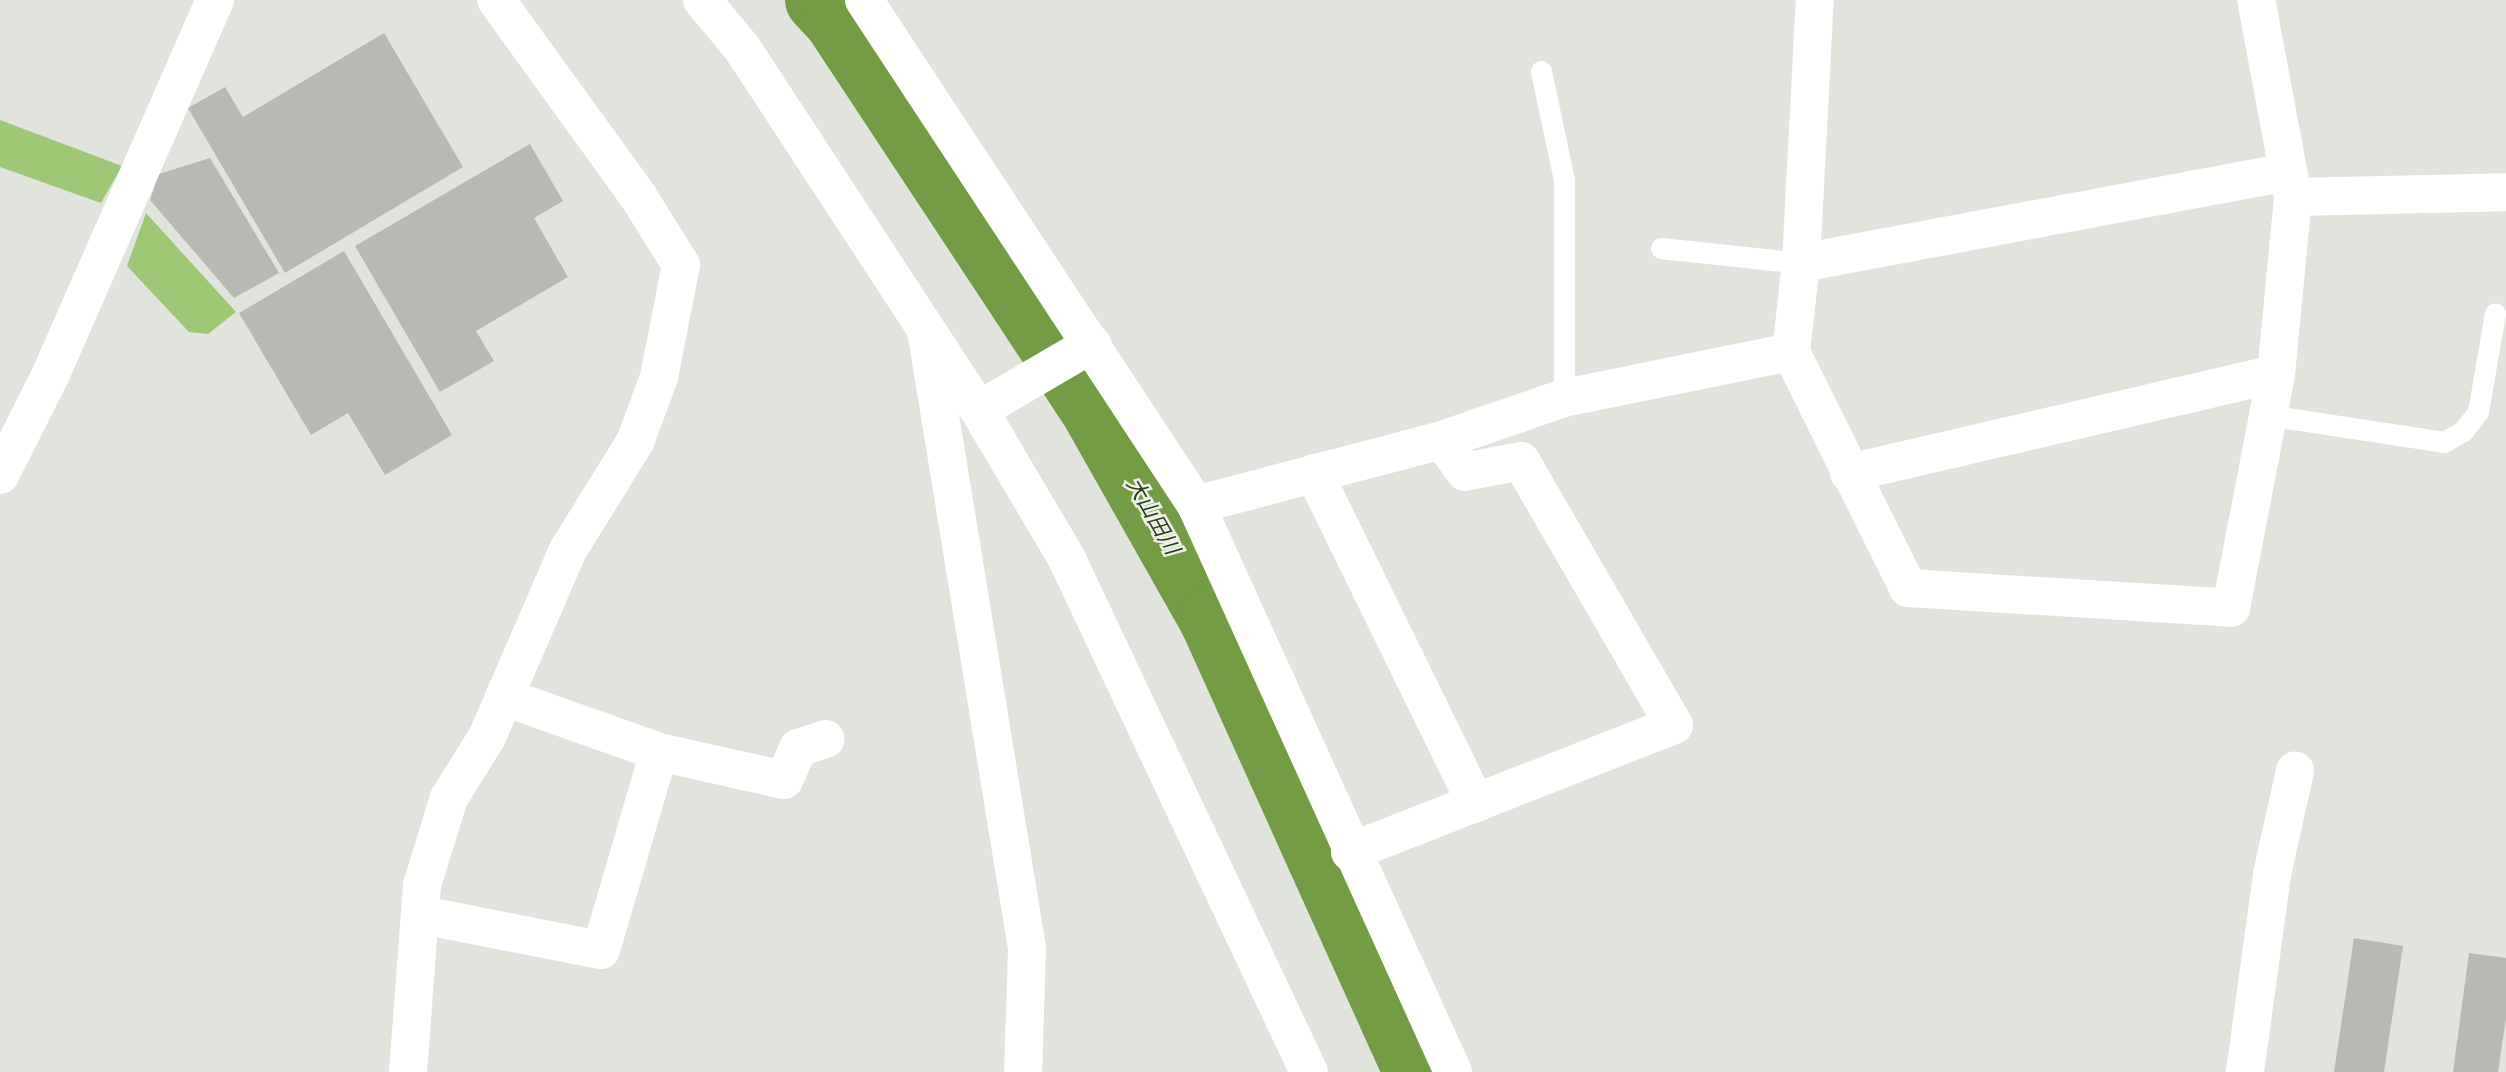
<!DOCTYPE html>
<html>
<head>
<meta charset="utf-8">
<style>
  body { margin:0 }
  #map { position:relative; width:2506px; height:1072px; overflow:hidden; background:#e0e4dc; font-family:Arial,"Noto Sans JP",sans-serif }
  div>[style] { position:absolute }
  .green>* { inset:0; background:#9ec776 }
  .river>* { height:66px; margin:-33px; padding:0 33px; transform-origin:33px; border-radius:33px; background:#739c45 }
  .building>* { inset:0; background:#b6bab3 }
  .lane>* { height:21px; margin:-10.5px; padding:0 10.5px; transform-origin:10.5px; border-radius:10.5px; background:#fff }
  .street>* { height:38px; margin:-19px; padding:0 19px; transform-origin:19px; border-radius:19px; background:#fff }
  .secondary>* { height:38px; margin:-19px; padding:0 19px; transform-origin:19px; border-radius:19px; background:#fff }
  span { translate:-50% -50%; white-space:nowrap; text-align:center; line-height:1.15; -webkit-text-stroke:5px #edf1e9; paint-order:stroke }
  .water-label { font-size:21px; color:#2a3b17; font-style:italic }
</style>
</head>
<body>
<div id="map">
  <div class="green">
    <i style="clip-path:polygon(0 120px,122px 166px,101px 203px,0 167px)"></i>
    <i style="clip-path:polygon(146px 213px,236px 312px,208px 334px,189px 332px,127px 266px)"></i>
  </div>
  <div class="river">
    <i style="left:818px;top:0;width:26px;rotate:47deg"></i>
    <i style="left:836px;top:19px;width:473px;rotate:56.6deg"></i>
    <i style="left:1096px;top:414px;width:236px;rotate:60.5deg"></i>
    <i style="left:1212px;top:619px;width:497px;rotate:65.7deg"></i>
  </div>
  <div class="building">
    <i style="clip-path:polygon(384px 33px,463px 167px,285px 273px,188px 108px,225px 87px,243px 117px)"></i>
    <i style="clip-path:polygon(530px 144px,563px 201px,534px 218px,568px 277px,476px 331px,494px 361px,440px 392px,355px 246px)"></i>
    <i style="clip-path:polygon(210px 158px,279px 273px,234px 298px,150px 200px,159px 174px)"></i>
    <i style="clip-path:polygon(344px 251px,452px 435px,385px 475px,348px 413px,311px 435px,239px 313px)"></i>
    <i style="clip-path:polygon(2354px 938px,2403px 946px,2384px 1072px,2334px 1072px)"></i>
    <i style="clip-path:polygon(2469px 953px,2506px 958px,2506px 1018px,2498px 1072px,2453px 1072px)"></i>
  </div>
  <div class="lane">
    <i style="left:1541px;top:71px;width:111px;rotate:78.1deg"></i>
    <i style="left:1564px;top:180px;width:218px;rotate:90deg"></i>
    <i style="left:1661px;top:248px;width:141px;rotate:6.1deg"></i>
    <i style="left:2266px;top:415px;width:180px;rotate:8.6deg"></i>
    <i style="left:2444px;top:442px;width:22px;rotate:-30deg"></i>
    <i style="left:2463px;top:431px;width:24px;rotate:-52deg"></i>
    <i style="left:2478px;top:412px;width:100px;rotate:-80.3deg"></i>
  </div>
  <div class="street">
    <i style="left:864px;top:0;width:604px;rotate:56.68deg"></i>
    <i style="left:1196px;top:505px;width:623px;rotate:65.62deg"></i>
    <i style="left:2293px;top:197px;width:213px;rotate:-1.3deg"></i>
    <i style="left:1801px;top:263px;width:495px;rotate:-10.6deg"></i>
    <i style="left:926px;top:330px;width:626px;rotate:80.72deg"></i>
    <i style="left:1027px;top:948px;width:124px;rotate:91.8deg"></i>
    <i style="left:1791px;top:352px;width:263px;rotate:63.6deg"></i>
    <i style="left:1908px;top:588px;width:324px;rotate:3.5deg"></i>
    <i style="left:2231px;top:608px;width:238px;rotate:-79.1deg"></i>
    <i style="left:2276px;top:374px;width:178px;rotate:-84.5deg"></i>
    <i style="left:2293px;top:197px;width:200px;rotate:-100.6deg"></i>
    <i style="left:979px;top:410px;width:131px;rotate:-30.3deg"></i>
    <i style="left:1314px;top:473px;width:368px;rotate:63.9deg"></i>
    <i style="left:1849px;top:473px;width:438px;rotate:-13.1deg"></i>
    <i style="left:0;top:475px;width:111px;rotate:-63.2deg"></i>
    <i style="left:50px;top:376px;width:411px;rotate:-66.3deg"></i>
    <i style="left:1196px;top:505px;width:254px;rotate:-14.8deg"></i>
    <i style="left:1442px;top:440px;width:129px;rotate:-19deg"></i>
    <i style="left:1564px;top:398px;width:232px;rotate:-11.5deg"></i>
    <i style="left:1791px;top:352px;width:90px;rotate:-83.6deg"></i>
    <i style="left:1801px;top:263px;width:263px;rotate:-87deg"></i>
    <i style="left:504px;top:697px;width:164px;rotate:19.5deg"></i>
    <i style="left:659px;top:752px;width:128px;rotate:12.6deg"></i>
    <i style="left:784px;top:780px;width:35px;rotate:-66deg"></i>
    <i style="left:798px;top:748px;width:29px;rotate:-18deg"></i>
    <i style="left:1350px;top:852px;width:348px;rotate:-21.4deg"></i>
    <i style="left:1674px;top:725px;width:305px;rotate:-120.1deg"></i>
    <i style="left:1521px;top:461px;width:57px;rotate:168.9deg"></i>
    <i style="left:1465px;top:472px;width:39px;rotate:-126deg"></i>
    <i style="left:422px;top:915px;width:182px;rotate:11.1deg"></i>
    <i style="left:601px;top:950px;width:206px;rotate:-73.7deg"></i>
    <i style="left:408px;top:1072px;width:188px;rotate:-85.7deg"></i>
    <i style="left:422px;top:885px;width:91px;rotate:-72.8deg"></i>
    <i style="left:449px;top:798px;width:72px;rotate:-58.1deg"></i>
    <i style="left:487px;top:737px;width:204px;rotate:-66.6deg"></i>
    <i style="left:568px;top:550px;width:127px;rotate:-58.2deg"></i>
    <i style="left:635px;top:442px;width:69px;rotate:-69.7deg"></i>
    <i style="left:659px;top:377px;width:114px;rotate:-78.9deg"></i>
    <i style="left:681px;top:265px;width:81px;rotate:-121.9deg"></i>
    <i style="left:638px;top:196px;width:242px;rotate:-125.9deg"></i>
    <i style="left:2245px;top:1072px;width:200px;rotate:-82.2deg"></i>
    <i style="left:2272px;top:874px;width:106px;rotate:-77.4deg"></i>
  </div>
  <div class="secondary">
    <i style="left:702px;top:0;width:62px;rotate:50.2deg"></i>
    <i style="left:742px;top:48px;width:433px;rotate:56.8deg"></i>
    <i style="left:979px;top:410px;width:171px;rotate:59.4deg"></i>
    <i style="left:1066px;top:557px;width:569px;rotate:64.74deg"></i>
  </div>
  <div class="water-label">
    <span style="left:1153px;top:516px;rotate:60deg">大山田川</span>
  </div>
</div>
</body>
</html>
